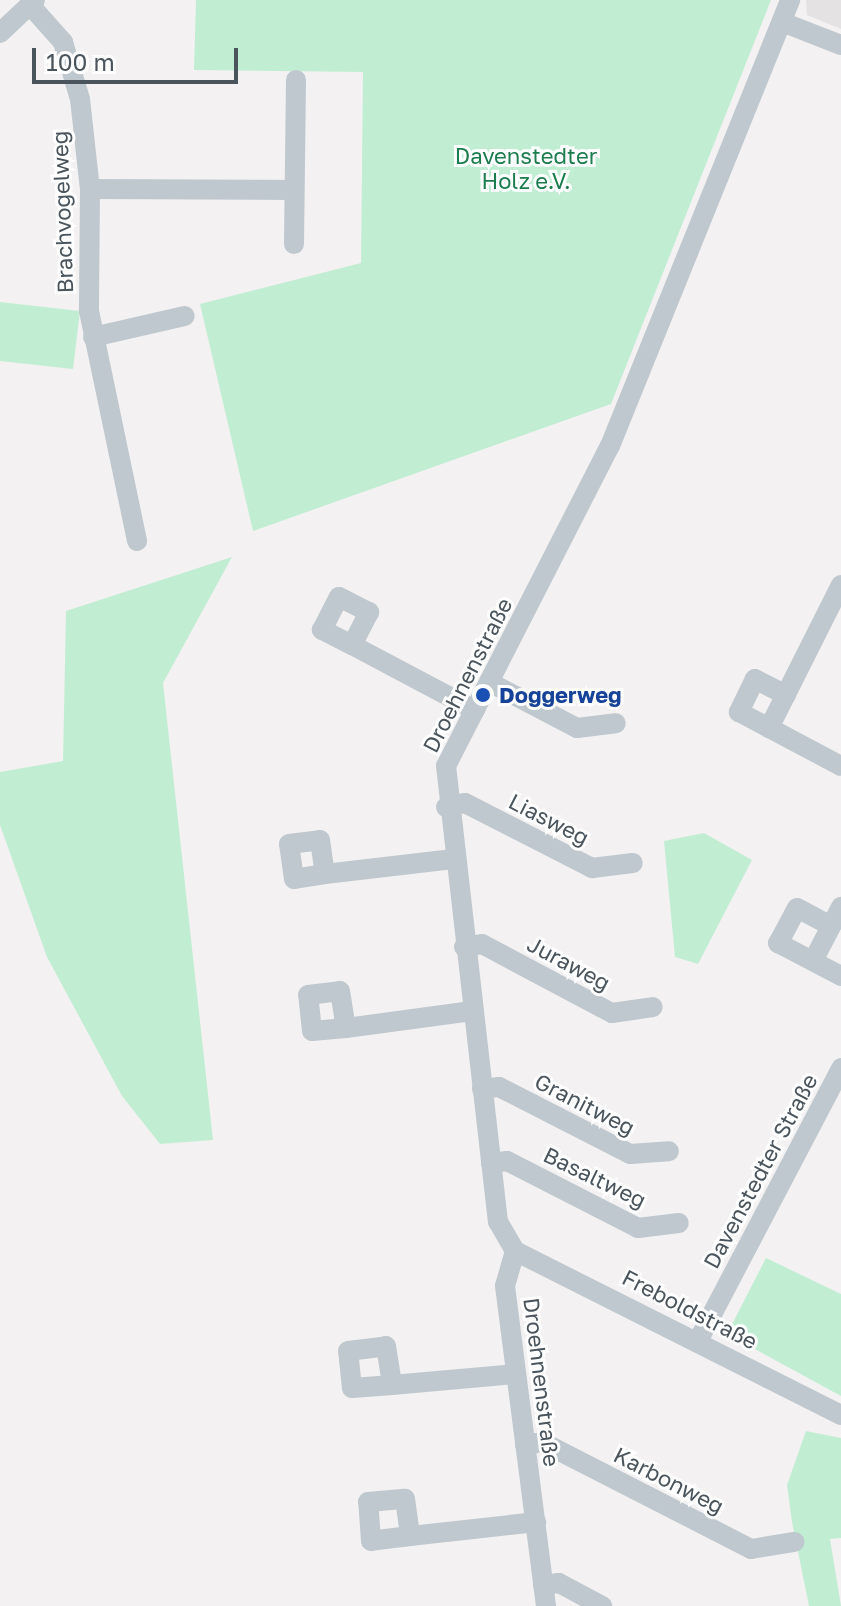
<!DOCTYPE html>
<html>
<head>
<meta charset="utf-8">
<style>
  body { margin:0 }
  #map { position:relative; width:841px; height:1606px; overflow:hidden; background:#f3f1f1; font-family:"Golos Text",sans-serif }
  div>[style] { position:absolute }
  .education>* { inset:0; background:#e4e2e2 }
  .green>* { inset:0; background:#c1eed3 }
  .minor>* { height:20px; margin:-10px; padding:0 10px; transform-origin:10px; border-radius:10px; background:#bfc8ce }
  .dots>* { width:22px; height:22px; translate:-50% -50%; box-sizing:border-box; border:4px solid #fff; border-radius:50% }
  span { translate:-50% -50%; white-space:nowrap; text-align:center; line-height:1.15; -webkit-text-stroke:6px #fff; paint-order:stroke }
  .park-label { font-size:22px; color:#1b7d4d }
  .street-label { font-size:22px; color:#49545d }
  .transit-label { font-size:22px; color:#164399; font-weight:700 }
  .left { translate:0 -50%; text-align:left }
  .scale { position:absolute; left:32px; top:48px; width:206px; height:36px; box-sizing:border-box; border:4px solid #49545d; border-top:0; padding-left:10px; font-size:24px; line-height:28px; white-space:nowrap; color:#49545d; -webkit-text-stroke:6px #fff; paint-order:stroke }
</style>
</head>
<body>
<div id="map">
  <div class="education">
    <i style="clip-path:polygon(806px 0,841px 0,841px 29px,807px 15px)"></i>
  </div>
  <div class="green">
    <i style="clip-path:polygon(196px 0,771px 0,611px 404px,253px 531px,200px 304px,361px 263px,363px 72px,194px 70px)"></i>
    <i style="clip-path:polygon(0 302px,80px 311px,73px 369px,0 361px)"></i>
    <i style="clip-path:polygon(232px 557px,163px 683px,213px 1140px,160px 1144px,122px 1096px,47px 957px,0 825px,0 772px,63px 761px,66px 611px)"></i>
    <i style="clip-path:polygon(704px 833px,752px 860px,698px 964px,675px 957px,664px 841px)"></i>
    <i style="clip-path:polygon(766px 1258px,841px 1294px,841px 1396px,727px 1334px)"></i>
    <i style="clip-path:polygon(806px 1431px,841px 1438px,841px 1538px,830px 1539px,841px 1606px,809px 1606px,792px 1522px,787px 1485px)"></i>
  </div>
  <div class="minor">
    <i style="left:30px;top:5px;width:50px;rotate:48.3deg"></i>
    <i style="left:63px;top:42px;width:59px;rotate:73.4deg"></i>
    <i style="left:80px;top:99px;width:91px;rotate:83.7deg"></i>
    <i style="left:90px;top:189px;width:122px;rotate:90.5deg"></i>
    <i style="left:89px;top:311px;width:235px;rotate:78.2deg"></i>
    <i style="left:782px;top:22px;width:63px;rotate:21.3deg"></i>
    <i style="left:0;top:33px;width:48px;rotate:-43.3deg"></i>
    <i style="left:90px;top:189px;width:203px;rotate:0.3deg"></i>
    <i style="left:294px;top:244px;width:164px;rotate:-89.3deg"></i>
    <i style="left:93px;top:337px;width:94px;rotate:-12.9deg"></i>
    <i style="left:352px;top:645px;width:34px;rotate:-153deg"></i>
    <i style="left:322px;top:630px;width:37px;rotate:-63deg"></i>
    <i style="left:339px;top:597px;width:34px;rotate:27deg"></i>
    <i style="left:369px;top:612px;width:37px;rotate:117deg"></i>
    <i style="left:352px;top:645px;width:139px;rotate:27.9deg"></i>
    <i style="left:489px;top:682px;width:99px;rotate:27.6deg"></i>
    <i style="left:577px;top:728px;width:39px;rotate:-7deg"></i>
    <i style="left:786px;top:695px;width:35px;rotate:-153deg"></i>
    <i style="left:755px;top:679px;width:37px;rotate:116deg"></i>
    <i style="left:739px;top:712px;width:115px;rotate:27.9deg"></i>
    <i style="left:769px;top:728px;width:160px;rotate:-63.3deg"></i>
    <i style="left:446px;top:807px;width:19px;rotate:-12deg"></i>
    <i style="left:465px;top:803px;width:143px;rotate:27.1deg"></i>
    <i style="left:592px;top:868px;width:41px;rotate:-7deg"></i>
    <i style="left:325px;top:874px;width:31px;rotate:171deg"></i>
    <i style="left:294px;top:879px;width:35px;rotate:-98deg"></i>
    <i style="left:289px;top:844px;width:31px;rotate:-7deg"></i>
    <i style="left:320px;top:840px;width:34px;rotate:82deg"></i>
    <i style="left:325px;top:874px;width:129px;rotate:-6.7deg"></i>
    <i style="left:831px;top:926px;width:38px;rotate:-152deg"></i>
    <i style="left:797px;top:908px;width:40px;rotate:118deg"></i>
    <i style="left:778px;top:943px;width:71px;rotate:27.6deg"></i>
    <i style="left:464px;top:947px;width:18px;rotate:-9deg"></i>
    <i style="left:482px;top:944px;width:147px;rotate:28deg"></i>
    <i style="left:612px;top:1013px;width:41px;rotate:-8.3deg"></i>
    <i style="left:813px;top:961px;width:61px;rotate:-62.6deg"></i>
    <i style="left:346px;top:1028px;width:34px;rotate:175deg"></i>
    <i style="left:312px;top:1031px;width:36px;rotate:-96deg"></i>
    <i style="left:308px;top:995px;width:32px;rotate:-7deg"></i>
    <i style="left:340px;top:991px;width:37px;rotate:81deg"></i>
    <i style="left:346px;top:1028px;width:127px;rotate:-7.7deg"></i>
    <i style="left:482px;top:1089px;width:17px;rotate:-7deg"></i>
    <i style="left:499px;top:1087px;width:147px;rotate:27.1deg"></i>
    <i style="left:630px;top:1154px;width:39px;rotate:-4deg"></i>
    <i style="left:491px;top:1163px;width:16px;rotate:-7deg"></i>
    <i style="left:507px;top:1161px;width:147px;rotate:27.1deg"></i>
    <i style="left:638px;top:1228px;width:41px;rotate:-7deg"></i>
    <i style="left:515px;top:1251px;width:34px;rotate:-120deg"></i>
    <i style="left:498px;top:1222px;width:459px;rotate:-96.5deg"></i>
    <i style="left:446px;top:766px;width:360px;rotate:-62.9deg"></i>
    <i style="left:610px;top:446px;width:481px;rotate:-68deg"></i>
    <i style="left:515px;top:1251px;width:365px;rotate:26.7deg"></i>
    <i style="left:515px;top:1251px;width:36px;rotate:106deg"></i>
    <i style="left:505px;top:1286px;width:323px;rotate:82.7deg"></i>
    <i style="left:699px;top:1339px;width:306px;rotate:-62.3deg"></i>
    <i style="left:392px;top:1385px;width:40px;rotate:175.7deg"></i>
    <i style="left:352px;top:1388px;width:37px;rotate:-96deg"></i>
    <i style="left:348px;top:1351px;width:38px;rotate:-7deg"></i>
    <i style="left:386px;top:1346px;width:39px;rotate:81deg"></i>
    <i style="left:392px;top:1385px;width:124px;rotate:-5.1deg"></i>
    <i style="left:525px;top:1445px;width:17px;rotate:-10deg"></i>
    <i style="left:542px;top:1442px;width:235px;rotate:27.1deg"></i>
    <i style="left:751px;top:1549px;width:44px;rotate:-9.2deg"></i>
    <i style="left:410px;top:1536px;width:39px;rotate:173deg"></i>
    <i style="left:371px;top:1541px;width:39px;rotate:-94deg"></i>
    <i style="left:368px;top:1502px;width:37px;rotate:-5deg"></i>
    <i style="left:405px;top:1499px;width:37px;rotate:82deg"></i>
    <i style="left:410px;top:1536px;width:127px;rotate:-6.3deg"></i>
    <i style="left:543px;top:1585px;width:16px;rotate:-7deg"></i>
    <i style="left:559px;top:1583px;width:49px;rotate:28.1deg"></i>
  </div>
  <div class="dots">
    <i style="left:483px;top:695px;background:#1a4fb4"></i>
  </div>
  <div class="park-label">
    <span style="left:526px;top:168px">Davenstedter<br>Holz e.V.</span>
  </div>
  <div class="street-label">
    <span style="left:62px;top:212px;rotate:-92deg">Brachvogelweg</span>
    <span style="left:467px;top:675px;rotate:-63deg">Droehnenstraße</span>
    <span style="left:549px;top:819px;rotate:27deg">Liasweg</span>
    <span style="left:569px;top:963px;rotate:28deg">Juraweg</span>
    <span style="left:585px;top:1104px;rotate:27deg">Granitweg</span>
    <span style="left:760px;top:1171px;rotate:-62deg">Davenstedter Straße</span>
    <span style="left:595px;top:1177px;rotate:26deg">Basaltweg</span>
    <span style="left:690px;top:1309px;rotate:27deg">Freboldstraße</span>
    <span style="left:542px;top:1382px;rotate:83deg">Droehnenstraße</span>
    <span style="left:669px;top:1480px;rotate:27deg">Karbonweg</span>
  </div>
  <div class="transit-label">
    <span class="left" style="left:499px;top:695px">Doggerweg</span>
  </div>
  <div class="scale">100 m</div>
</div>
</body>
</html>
